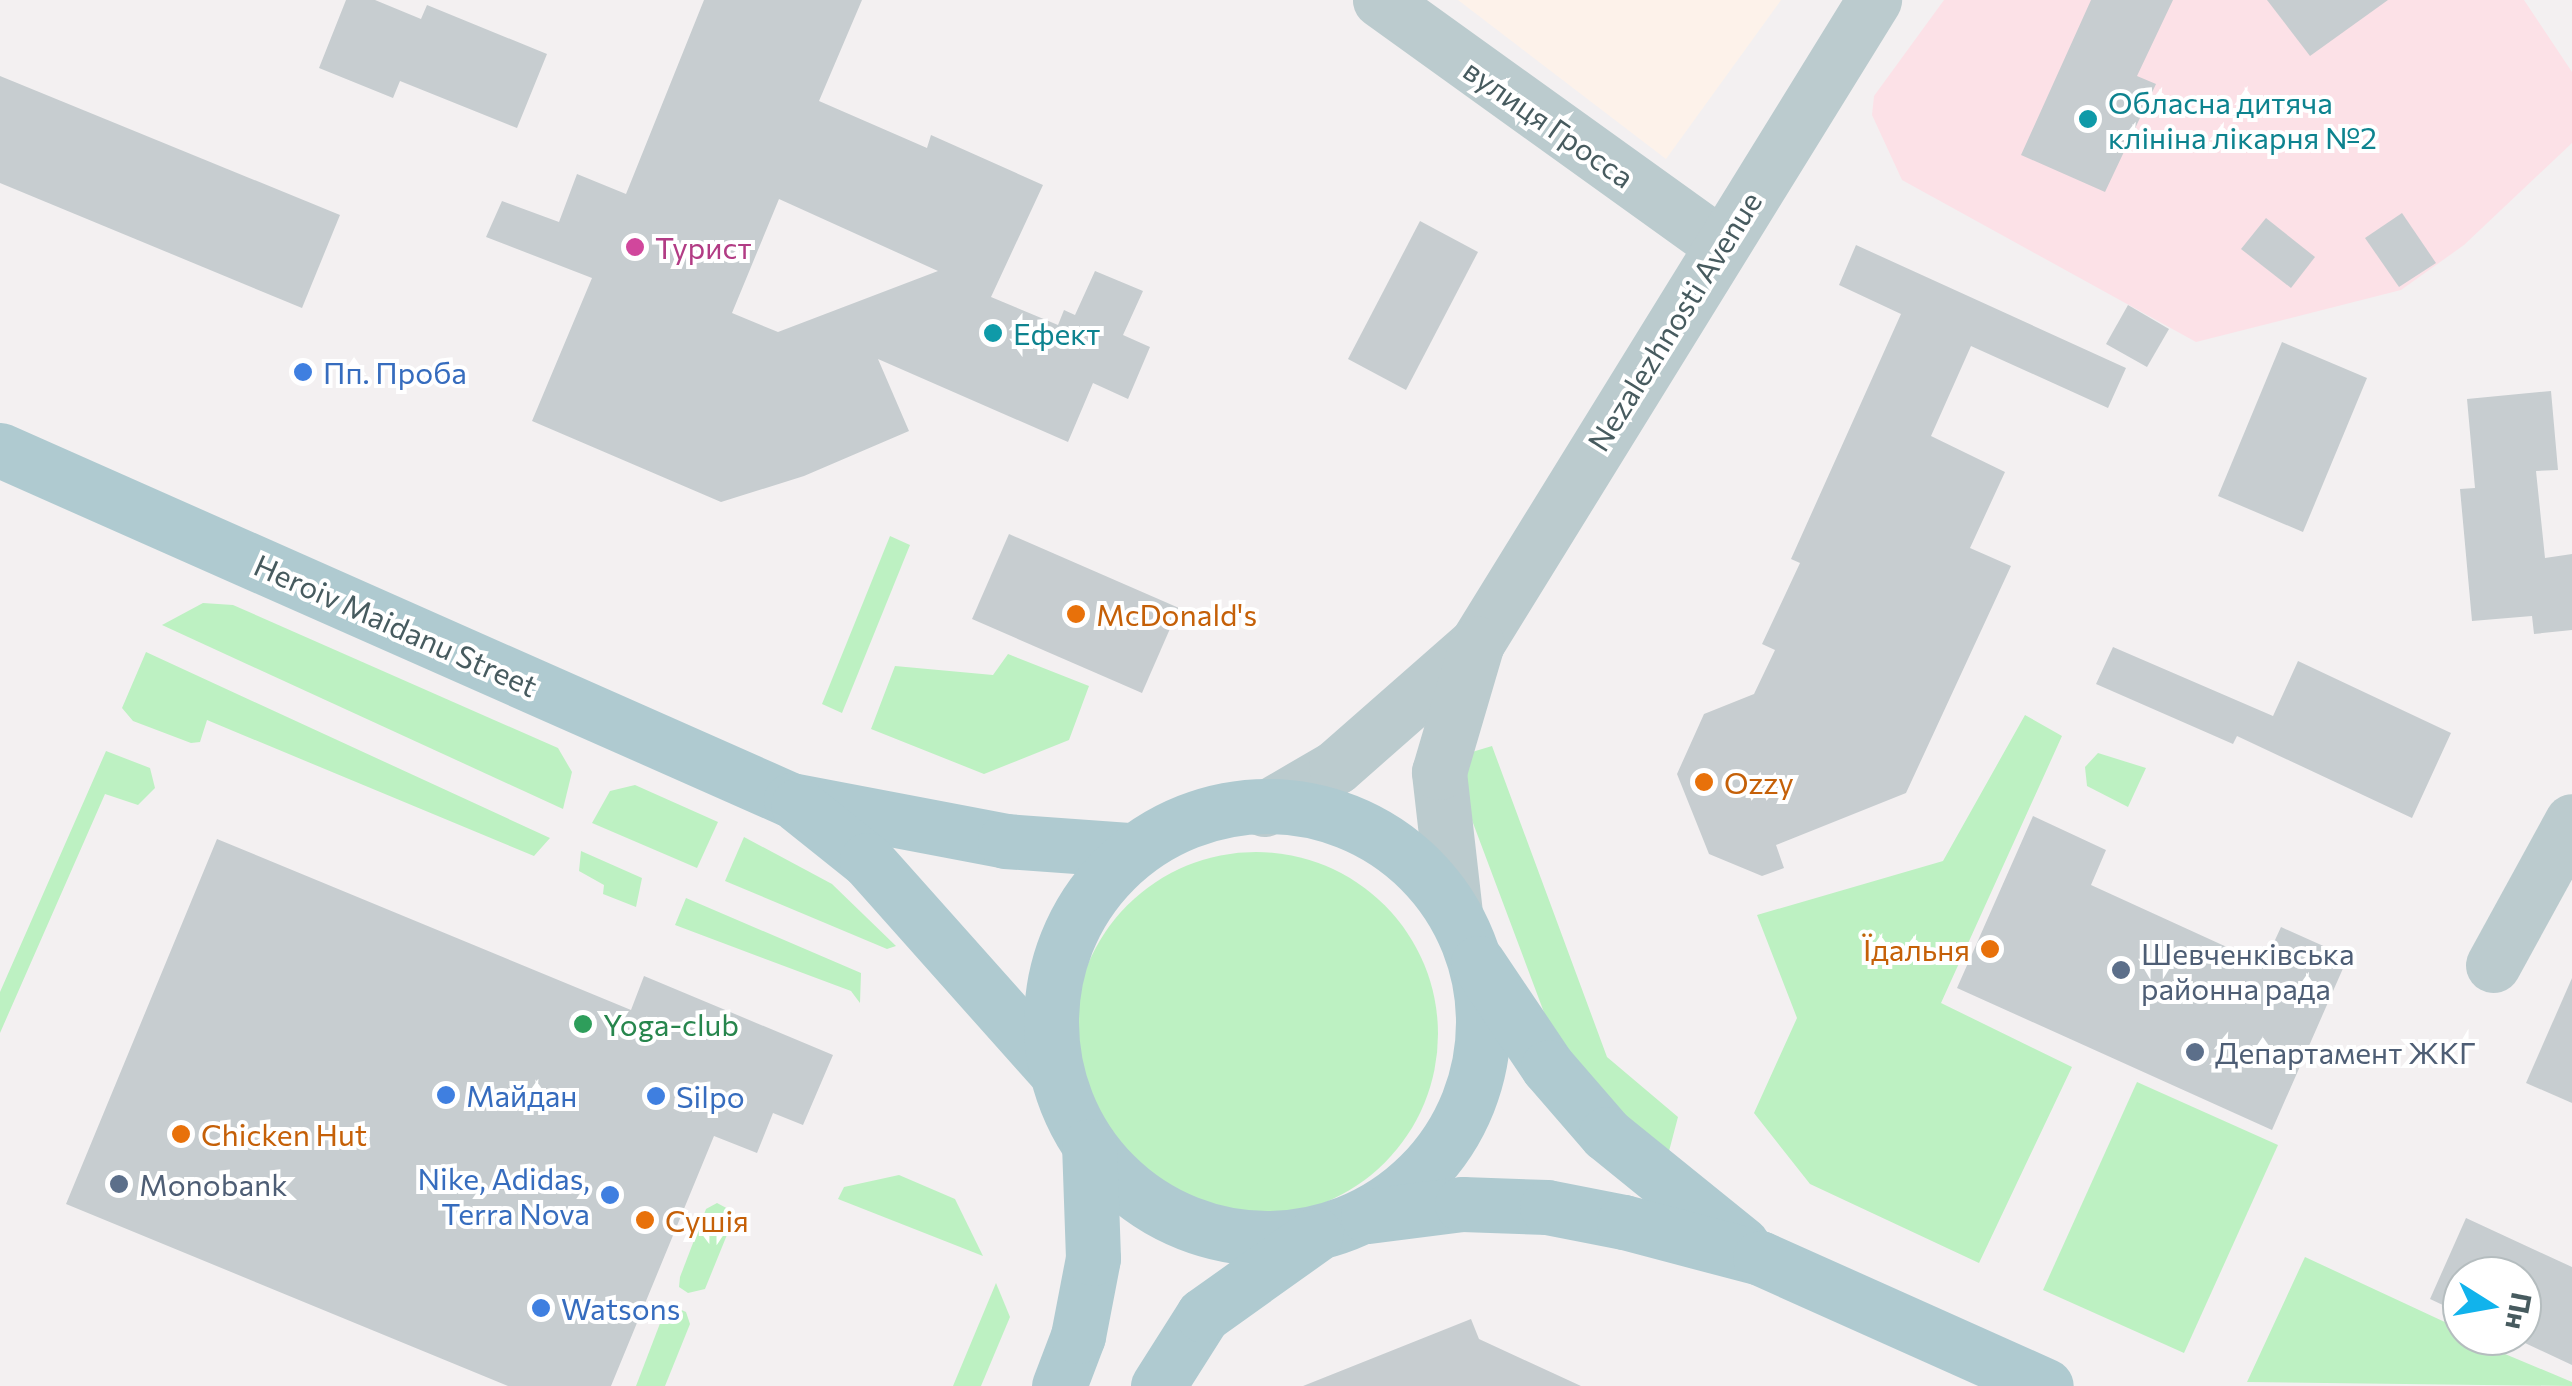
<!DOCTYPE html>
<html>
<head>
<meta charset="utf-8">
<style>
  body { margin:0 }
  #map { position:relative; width:2572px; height:1386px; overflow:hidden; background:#f3f0f1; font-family:Commissioner,sans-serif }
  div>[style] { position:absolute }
  .commercial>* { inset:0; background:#fdf2ea }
  .medical>* { inset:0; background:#fce1e7 }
  .green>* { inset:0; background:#bdf1c2 }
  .round { border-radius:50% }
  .building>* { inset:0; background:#c7cdd0 }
  .minor>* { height:55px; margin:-27.5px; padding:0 27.5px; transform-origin:27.5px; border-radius:27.5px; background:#bbcbce }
  .major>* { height:55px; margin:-27.5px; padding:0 27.5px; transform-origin:27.5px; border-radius:27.5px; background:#afcad0 }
  .major>.ring { margin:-27.5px; padding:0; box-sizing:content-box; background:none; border:55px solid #afcad0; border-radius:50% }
  .dots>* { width:28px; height:28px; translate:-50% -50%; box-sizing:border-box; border:5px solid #fff; border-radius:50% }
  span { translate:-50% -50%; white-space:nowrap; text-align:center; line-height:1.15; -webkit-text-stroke:8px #fff; paint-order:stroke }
  .culture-label { font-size:30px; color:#0d838f }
  .left { translate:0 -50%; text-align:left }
  .street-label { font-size:30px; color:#475b5f }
  .hotel-label { font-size:30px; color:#b23c85 }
  .shop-label { font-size:30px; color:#366cbe }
  .right { translate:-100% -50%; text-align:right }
  .food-label { font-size:30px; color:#c56008 }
  .service-label { font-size:30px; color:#4e5e75 }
  .leisure-label { font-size:30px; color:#27864d }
  .north { position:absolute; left:2442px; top:1256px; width:100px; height:100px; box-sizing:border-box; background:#fff; border:2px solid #b5bdbf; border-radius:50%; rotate:101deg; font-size:28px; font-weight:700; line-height:40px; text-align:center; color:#475b5f }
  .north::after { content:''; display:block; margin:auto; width:35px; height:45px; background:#11b3ec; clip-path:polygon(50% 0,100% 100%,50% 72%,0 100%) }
</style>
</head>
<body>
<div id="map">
  <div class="commercial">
    <i style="clip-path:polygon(1458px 0,1781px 0,1666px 159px)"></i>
  </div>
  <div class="medical">
    <i style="clip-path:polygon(1944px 0,2524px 0,2572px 72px,2572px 143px,2464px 245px,2401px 290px,2196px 342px,1902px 180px,1872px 115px,1874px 96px)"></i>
  </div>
  <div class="green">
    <i style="clip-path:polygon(890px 536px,910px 545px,842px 713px,822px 704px)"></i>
    <i style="clip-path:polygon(203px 603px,233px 605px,558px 748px,572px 772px,563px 809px,162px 625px)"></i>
    <i style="clip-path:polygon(146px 652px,550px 838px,534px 856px,207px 720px,200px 742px,191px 743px,133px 721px,122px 708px)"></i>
    <i style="clip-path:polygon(1008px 654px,1089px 686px,1069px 740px,984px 774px,871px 729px,895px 666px,993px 675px)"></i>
    <i style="clip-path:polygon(2025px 715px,2062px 736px,1941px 1003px,2072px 1067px,1979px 1263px,1810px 1184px,1754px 1113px,1797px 1018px,1757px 915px,1943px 861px)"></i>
    <i style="clip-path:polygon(1492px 746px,1607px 1057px,1678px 1117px,1668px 1155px,1569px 1079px,1449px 759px)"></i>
    <i style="clip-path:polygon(106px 751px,150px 768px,155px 788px,138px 805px,105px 794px,0 1033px,0 992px)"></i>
    <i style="clip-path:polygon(2098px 753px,2146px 768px,2128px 807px,2087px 786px,2085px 767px)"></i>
    <i style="clip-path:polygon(635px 785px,718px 822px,697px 868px,592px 823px,610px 791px)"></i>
    <i style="clip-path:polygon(744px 837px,832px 884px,896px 946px,887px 949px,725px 881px)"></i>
    <i style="clip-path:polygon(581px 851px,642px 878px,636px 907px,603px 894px,604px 885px,579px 871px)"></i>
    <i class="round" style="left:1074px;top:852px;width:364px;height:364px"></i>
    <i style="clip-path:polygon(686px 898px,861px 973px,860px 1003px,851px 991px,675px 925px)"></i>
    <i style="clip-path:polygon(2137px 1082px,2278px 1145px,2184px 1353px,2043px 1290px)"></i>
    <i style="clip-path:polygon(899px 1175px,955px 1199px,983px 1256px,838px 1199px,844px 1187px)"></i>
    <i style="clip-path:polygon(717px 1203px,732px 1211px,733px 1220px,705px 1289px,688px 1293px,679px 1287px,680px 1277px,706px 1209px)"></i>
    <i style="clip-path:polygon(2305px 1257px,2462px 1330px,2462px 1336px,2572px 1382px,2572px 1386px,2247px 1382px)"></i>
    <i style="clip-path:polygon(996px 1283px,1010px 1317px,981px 1386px,953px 1386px)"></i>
    <i style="clip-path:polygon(675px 1307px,686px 1312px,690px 1324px,665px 1386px,636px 1386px,664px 1313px)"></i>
  </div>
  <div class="building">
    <i style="clip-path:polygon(346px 0,375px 0,421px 19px,427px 5px,547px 54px,517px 128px,400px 81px,393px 98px,319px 68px)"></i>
    <i style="clip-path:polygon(evenodd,704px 0,862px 0,819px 101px,927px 148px,931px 135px,1043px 185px,991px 297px,1058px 325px,1064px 310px,1075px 315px,1095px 271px,1143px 291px,1123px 335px,1150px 347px,1128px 399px,1093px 383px,1068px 442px,878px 359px,909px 431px,804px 476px,721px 502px,532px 421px,592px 278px,486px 237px,502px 201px,559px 222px,577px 174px,626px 194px,704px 0,779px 199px,938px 271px,778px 332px,732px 313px,779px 199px)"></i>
    <i style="clip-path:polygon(2091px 0,2173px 0,2137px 76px,2156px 84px,2105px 192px,2021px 155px)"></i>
    <i style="clip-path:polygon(2267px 0,2388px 0,2310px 56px)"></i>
    <i style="clip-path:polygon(0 76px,340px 215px,302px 308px,0 183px)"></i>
    <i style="clip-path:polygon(2402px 213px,2436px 263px,2399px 287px,2365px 238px)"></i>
    <i style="clip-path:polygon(2266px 218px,2315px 257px,2291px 288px,2241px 249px)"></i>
    <i style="clip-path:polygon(1420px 221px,1478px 252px,1406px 390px,1348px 359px)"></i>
    <i style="clip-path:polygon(1856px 245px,2126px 368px,2108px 408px,1971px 346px,1931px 436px,2005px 472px,1970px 548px,2011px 566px,1906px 793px,1776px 845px,1784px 868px,1762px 876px,1709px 854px,1677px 774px,1704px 714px,1754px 694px,1775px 650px,1762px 644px,1800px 563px,1791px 559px,1901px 314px,1839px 285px)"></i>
    <i style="clip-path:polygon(2128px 305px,2169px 329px,2147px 367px,2106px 344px)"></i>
    <i style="clip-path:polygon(2282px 342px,2367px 378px,2303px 532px,2218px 496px)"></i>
    <i style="clip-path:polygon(2551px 391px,2558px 470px,2536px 471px,2545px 558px,2572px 554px,2572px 630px,2534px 634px,2532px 616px,2472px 621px,2460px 489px,2475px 488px,2467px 399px)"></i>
    <i style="clip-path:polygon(1009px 534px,1179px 608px,1142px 693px,972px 619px)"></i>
    <i style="clip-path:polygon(2113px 647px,2273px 716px,2298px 661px,2451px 733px,2412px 818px,2237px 736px,2233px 744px,2096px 684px)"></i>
    <i style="clip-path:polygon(2033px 816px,2106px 850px,2091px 885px,2264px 964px,2281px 927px,2348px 957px,2272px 1130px,1957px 988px)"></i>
    <i style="clip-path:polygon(217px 839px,631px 1010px,644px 976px,833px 1055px,803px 1125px,773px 1113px,757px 1153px,714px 1136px,611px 1386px,508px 1386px,66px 1204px)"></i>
    <i style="clip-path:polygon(2572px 978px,2572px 1103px,2526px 1083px)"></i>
    <i style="clip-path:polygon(2466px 1218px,2572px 1267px,2572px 1365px,2510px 1336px,2522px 1336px,2522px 1276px,2462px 1276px,2462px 1314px,2430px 1299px)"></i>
    <i style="clip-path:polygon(1471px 1319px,1479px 1339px,1581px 1386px,1303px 1386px)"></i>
  </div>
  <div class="minor">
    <i style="left:1380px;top:0;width:418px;rotate:35.7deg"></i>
    <i style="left:1264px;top:809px;width:83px;rotate:-30.3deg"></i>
    <i style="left:1336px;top:767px;width:188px;rotate:-41.3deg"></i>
    <i style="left:1477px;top:643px;width:756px;rotate:-58.31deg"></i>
    <i style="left:1455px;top:913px;width:142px;rotate:-96.5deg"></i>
    <i style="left:1439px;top:772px;width:134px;rotate:-73.6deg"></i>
    <i style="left:2493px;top:965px;width:164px;rotate:-61.3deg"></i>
  </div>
  <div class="major">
    <i style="left:0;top:450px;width:865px;rotate:23.87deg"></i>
    <i style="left:791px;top:800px;width:218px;rotate:10.8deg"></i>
    <i style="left:1005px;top:841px;width:127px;rotate:4.1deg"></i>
    <i style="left:798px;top:805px;width:88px;rotate:38.6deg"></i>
    <i style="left:867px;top:860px;width:284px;rotate:48.3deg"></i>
    <i class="ring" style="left:1051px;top:806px;width:377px;height:377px"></i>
    <i style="left:1478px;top:963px;width:125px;rotate:56.1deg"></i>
    <i style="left:1548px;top:1067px;width:89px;rotate:49.1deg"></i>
    <i style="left:1606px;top:1134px;width:175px;rotate:39deg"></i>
    <i style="left:1368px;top:1216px;width:95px;rotate:-7.3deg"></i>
    <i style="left:1462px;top:1204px;width:85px;rotate:2deg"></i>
    <i style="left:1547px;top:1207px;width:78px;rotate:11deg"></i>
    <i style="left:1624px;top:1222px;width:141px;rotate:14.8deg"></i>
    <i style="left:1760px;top:1258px;width:313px;rotate:24.1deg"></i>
    <i style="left:1059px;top:1386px;width:53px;rotate:-69.2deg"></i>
    <i style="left:1078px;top:1336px;width:79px;rotate:-79.1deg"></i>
    <i style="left:1093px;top:1258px;width:112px;rotate:-92deg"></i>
    <i style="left:1158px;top:1386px;width:84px;rotate:-57.6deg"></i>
    <i style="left:1203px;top:1315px;width:138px;rotate:-35.5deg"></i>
  </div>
  <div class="dots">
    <i style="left:2088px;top:119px;background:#0f9aa8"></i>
    <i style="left:635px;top:247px;background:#d1479c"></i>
    <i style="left:993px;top:333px;background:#0f9aa8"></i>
    <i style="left:303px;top:372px;background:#3f7fe0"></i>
    <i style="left:1076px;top:614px;background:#e8710a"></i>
    <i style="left:1704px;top:782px;background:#e8710a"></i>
    <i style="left:1990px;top:949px;background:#e8710a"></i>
    <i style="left:2121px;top:970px;background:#5c6f8a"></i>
    <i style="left:583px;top:1024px;background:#2e9e5b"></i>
    <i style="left:2195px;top:1052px;background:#5c6f8a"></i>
    <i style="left:446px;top:1095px;background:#3f7fe0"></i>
    <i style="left:656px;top:1096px;background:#3f7fe0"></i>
    <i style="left:181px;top:1134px;background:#e8710a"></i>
    <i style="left:119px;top:1184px;background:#5c6f8a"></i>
    <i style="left:610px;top:1195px;background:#3f7fe0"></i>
    <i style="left:645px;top:1220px;background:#e8710a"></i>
    <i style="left:541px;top:1308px;background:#3f7fe0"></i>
  </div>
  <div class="culture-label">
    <span class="left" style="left:2108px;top:119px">Обласна дитяча<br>клініна лікарня №2</span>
    <span class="left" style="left:1013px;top:333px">Ефект</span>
  </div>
  <div class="street-label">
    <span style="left:1549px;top:123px;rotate:35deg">вулиця Гросса</span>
    <span style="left:1674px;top:321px;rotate:-58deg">Nezalezhnosti Avenue</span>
    <span style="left:396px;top:625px;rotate:24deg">Heroiv Maidanu Street</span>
  </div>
  <div class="hotel-label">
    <span class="left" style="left:655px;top:247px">Турист</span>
  </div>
  <div class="shop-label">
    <span class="left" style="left:323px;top:372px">Пп. Проба</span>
    <span class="left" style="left:466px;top:1095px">Майдан</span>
    <span class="left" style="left:676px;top:1096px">Silpo</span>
    <span class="right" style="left:590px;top:1195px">Nike, Adidas,<br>Terra Nova</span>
    <span class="left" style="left:561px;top:1308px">Watsons</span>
  </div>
  <div class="food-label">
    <span class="left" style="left:1096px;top:614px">McDonald's</span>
    <span class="left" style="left:1724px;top:782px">Ozzy</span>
    <span class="right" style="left:1970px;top:949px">Їдальня</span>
    <span class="left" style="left:201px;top:1134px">Chicken Hut</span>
    <span class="left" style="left:665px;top:1220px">Сушія</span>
  </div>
  <div class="service-label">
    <span class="left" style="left:2141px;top:970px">Шевченківська<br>районна рада</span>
    <span class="left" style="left:2215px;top:1052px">Департамент ЖКГ</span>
    <span class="left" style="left:139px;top:1184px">Monobank</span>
  </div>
  <div class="leisure-label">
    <span class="left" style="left:603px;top:1024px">Yoga-club</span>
  </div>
  <div class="north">Пн</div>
</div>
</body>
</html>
